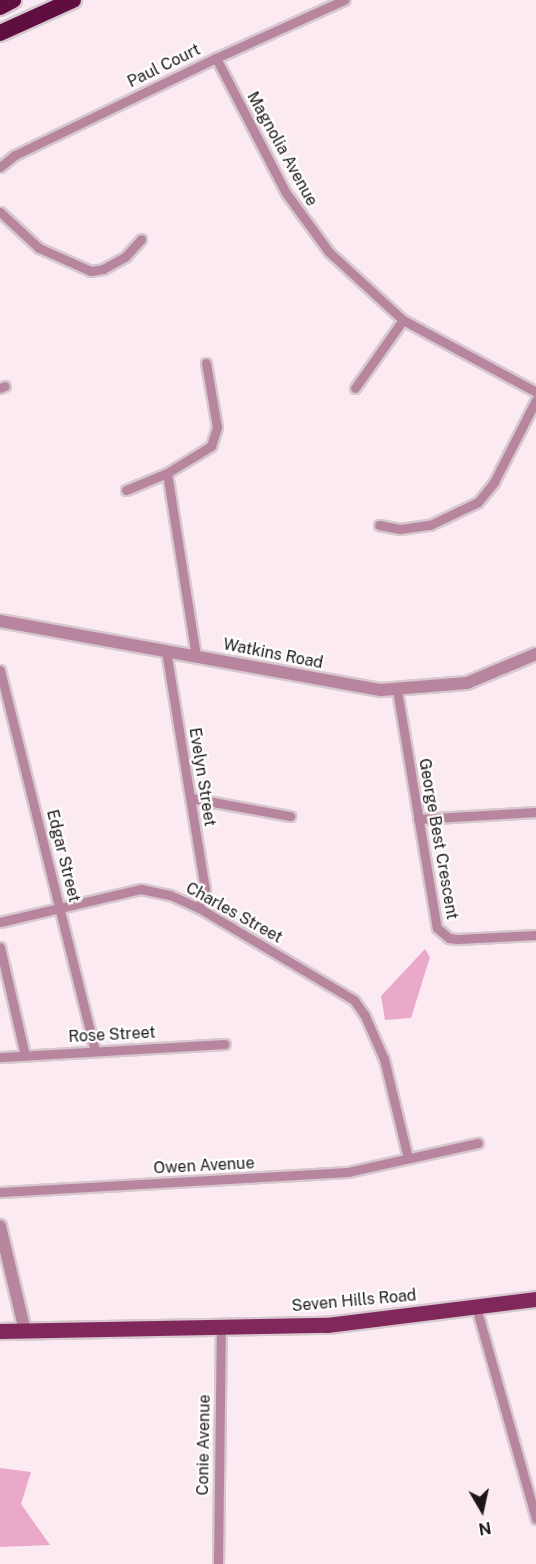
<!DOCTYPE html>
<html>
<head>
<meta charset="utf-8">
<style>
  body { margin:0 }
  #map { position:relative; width:536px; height:1564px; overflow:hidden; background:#fbeaf2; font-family:"Public Sans",sans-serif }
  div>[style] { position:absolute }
  .green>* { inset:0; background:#eba9c9 }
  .roads { filter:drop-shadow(2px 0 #d7c8cf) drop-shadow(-2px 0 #d7c8cf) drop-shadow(0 2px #d7c8cf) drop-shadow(0 -2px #d7c8cf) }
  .minor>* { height:9px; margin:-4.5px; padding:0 4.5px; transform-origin:4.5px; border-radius:4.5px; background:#b8859e }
  .tertiary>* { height:12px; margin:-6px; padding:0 6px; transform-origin:6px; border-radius:6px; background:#b8859e }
  .primary>* { height:15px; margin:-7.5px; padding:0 7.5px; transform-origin:7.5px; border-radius:7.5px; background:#80285b }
  .motorway>* { height:16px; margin:-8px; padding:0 8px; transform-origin:8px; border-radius:8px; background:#600e41 }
  span { translate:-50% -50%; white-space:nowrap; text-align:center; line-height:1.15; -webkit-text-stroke:4.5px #fff; paint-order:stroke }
  .street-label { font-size:16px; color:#1c1618 }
  .north { position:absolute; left:452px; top:1480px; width:60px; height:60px; -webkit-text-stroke:4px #fff; paint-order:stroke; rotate:171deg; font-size:16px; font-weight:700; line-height:24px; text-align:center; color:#1c1618 }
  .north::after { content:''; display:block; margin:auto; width:21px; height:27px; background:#1c1618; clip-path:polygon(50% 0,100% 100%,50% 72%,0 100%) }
</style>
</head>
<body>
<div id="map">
  <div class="green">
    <i style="clip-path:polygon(425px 949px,430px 957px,411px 1018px,385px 1020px,381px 996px)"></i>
    <i style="clip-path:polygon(0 1468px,31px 1472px,21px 1504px,50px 1545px,0 1547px)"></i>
  </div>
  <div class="roads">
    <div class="minor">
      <i style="left:216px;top:58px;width:152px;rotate:62.6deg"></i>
      <i style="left:286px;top:193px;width:73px;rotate:53.9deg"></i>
      <i style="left:329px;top:252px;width:100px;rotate:42.6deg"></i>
      <i style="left:403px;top:320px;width:151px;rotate:28.4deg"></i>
      <i style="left:0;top:167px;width:19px;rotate:-39deg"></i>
      <i style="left:15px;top:155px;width:223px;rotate:-25.8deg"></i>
      <i style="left:216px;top:58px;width:141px;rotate:-24.4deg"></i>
      <i style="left:0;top:212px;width:53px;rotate:42.7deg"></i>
      <i style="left:39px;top:248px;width:57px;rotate:23.9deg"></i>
      <i style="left:91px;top:271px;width:12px;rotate:-9deg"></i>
      <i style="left:103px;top:269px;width:25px;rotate:-29deg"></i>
      <i style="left:125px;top:257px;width:24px;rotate:-48deg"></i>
      <i style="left:0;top:388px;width:5px;rotate:-22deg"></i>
      <i style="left:355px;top:388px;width:83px;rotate:-54.8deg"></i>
      <i style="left:167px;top:473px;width:185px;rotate:81deg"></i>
      <i style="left:126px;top:490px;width:44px;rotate:-22.5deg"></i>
      <i style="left:167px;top:473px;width:52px;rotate:-31.5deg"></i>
      <i style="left:211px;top:446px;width:20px;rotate:-72deg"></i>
      <i style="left:217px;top:427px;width:65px;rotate:-99.8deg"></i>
      <i style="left:379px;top:525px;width:21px;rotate:11deg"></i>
      <i style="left:400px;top:529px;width:30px;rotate:-8deg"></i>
      <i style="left:430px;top:525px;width:53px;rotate:-25.6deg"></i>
      <i style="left:478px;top:502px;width:26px;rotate:-51deg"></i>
      <i style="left:494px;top:482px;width:92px;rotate:-62.9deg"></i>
      <i style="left:166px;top:651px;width:241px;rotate:80.7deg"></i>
      <i style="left:205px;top:889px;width:20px;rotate:108deg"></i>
      <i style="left:0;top:670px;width:392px;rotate:76deg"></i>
      <i style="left:397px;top:690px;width:241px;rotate:80.5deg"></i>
      <i style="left:437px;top:928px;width:16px;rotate:40deg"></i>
      <i style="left:449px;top:938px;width:8px;rotate:7deg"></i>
      <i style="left:457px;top:939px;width:79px;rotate:-2.9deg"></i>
      <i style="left:191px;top:798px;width:101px;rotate:10.3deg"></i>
      <i style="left:418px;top:819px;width:118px;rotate:-3.4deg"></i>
      <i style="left:0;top:922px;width:145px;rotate:-13.2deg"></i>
      <i style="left:141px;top:889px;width:30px;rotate:12deg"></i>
      <i style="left:170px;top:895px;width:32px;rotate:24deg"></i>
      <i style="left:199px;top:908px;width:180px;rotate:30.7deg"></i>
      <i style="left:354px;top:1000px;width:19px;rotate:55deg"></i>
      <i style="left:365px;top:1016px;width:47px;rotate:66.2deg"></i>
      <i style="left:384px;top:1059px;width:102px;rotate:76.4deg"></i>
      <i style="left:0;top:947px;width:111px;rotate:77deg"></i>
      <i style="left:0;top:1057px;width:225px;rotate:-3.3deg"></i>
      <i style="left:0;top:1192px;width:349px;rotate:-3.3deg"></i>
      <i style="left:348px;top:1172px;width:133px;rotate:-12.6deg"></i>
      <i style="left:476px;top:1307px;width:220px;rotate:74.2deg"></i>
      <i style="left:218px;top:1564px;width:238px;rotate:-89.3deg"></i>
    </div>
    <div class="tertiary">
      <i style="left:0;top:621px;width:387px;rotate:10.3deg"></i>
      <i style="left:381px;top:690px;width:86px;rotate:-4.7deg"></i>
      <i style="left:467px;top:683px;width:75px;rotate:-22.8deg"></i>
      <i style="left:0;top:1226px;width:108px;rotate:76.6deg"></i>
    </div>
    <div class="primary">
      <i style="left:0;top:1331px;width:327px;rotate:-1.1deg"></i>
      <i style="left:327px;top:1325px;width:211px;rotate:-7.1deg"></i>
    </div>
    <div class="motorway">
      <i style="left:0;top:7px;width:15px;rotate:-28deg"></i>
      <i style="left:0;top:33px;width:80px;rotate:-24.3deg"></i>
    </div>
  </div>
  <div class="street-label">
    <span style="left:164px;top:66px;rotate:-26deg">Paul Court</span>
    <span style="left:282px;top:149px;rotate:61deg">Magnolia Avenue</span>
    <span style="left:273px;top:654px;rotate:11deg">Watkins Road</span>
    <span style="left:202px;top:777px;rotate:81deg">Evelyn Street</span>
    <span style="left:438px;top:839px;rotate:80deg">George Best Crescent</span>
    <span style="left:63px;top:856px;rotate:76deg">Edgar Street</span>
    <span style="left:234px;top:913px;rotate:29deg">Charles Street</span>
    <span style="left:112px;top:1035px;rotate:-3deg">Rose Street</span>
    <span style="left:204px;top:1166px;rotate:-3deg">Owen Avenue</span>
    <span style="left:354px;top:1301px;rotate:-5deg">Seven Hills Road</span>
    <span style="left:204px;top:1445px;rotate:-89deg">Conie Avenue</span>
  </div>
  <div class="north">N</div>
</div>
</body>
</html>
